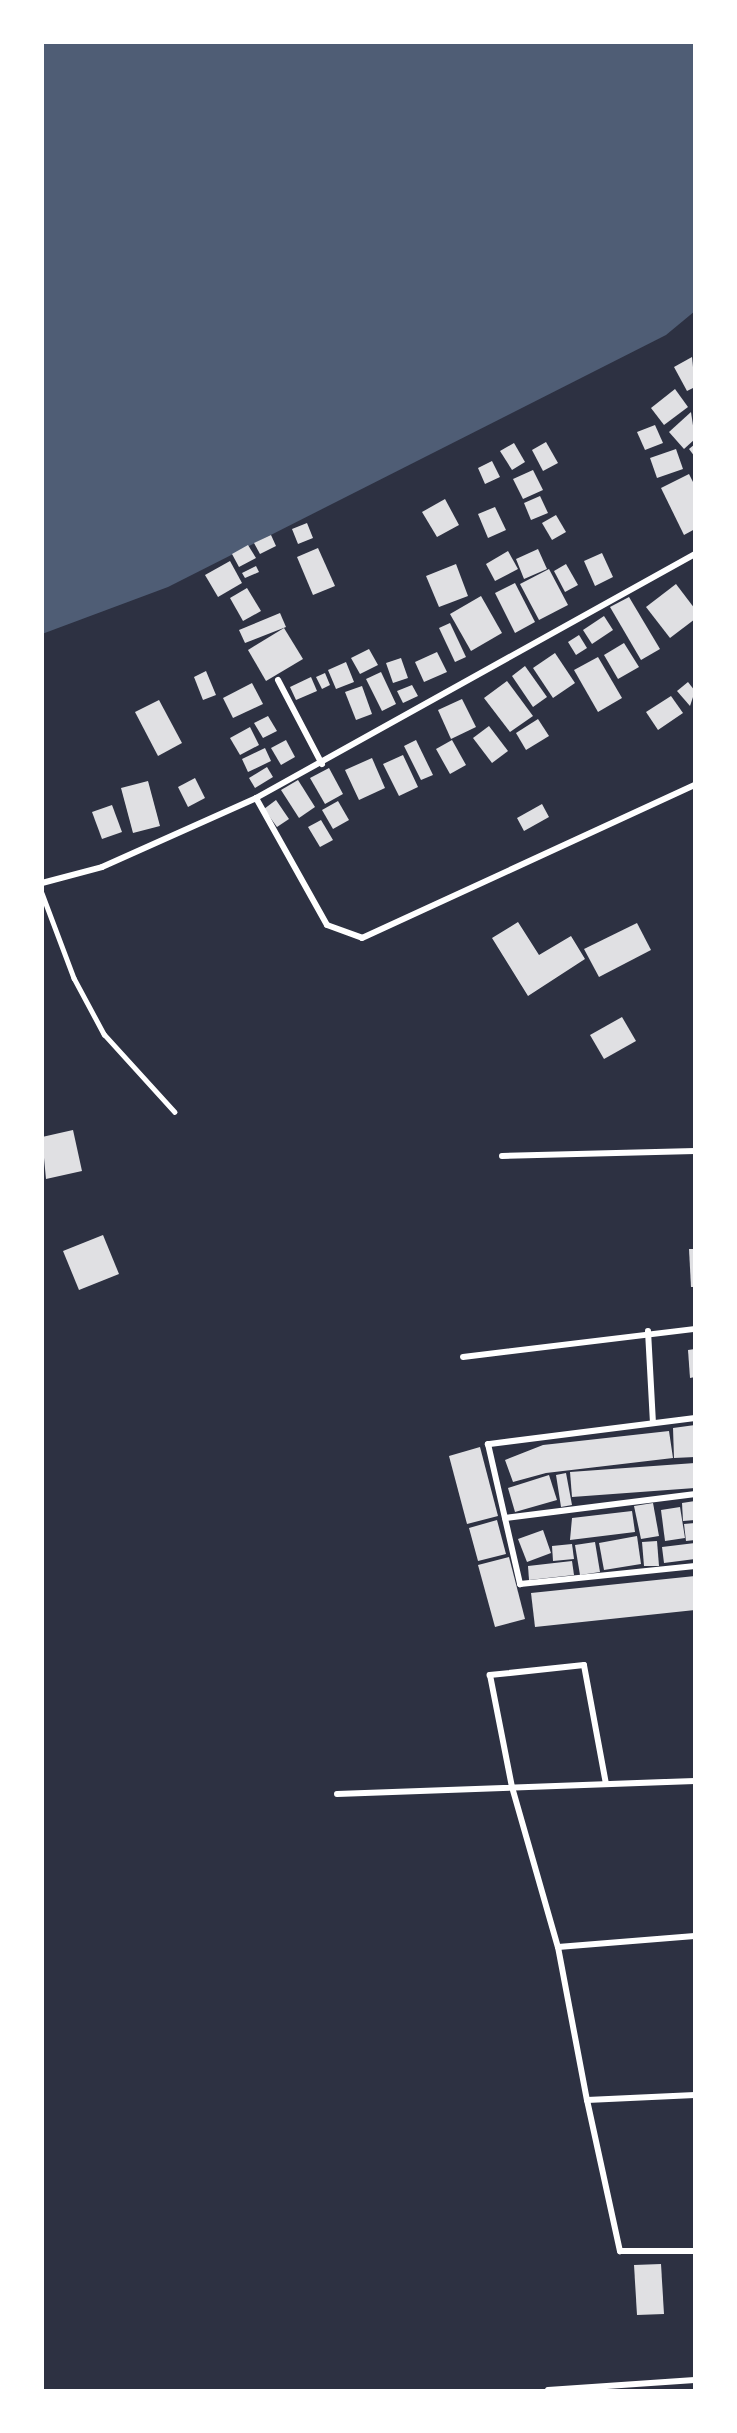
<!DOCTYPE html>
<html>
<head>
<meta charset="utf-8">
<style>
  body { margin:0 }
  #map { position:relative; width:737px; height:2433px; overflow:hidden; background:#2d3142; font-family:Lora,serif }
  div>[style] { position:absolute }
  .water>* { inset:0; background:#4f5d75 }
  .building>* { inset:0; background:#e0e0e3 }
  .service>* { height:4.5px; margin:-2.25px; padding:0 2.25px; transform-origin:2.25px; border-radius:2.25px; background:#fff }
  .minor>* { height:6px; margin:-3px; padding:0 3px; transform-origin:3px; border-radius:3px; background:#fff }
  span { translate:-50% -50%; white-space:nowrap; text-align:center; line-height:1.15; -webkit-text-stroke:4.5px #fff; paint-order:stroke }
  .frame { position:absolute; inset:0; border:44px solid #fff; pointer-events:none }
</style>
</head>
<body>
<div id="map">
  <div class="water">
    <i style="clip-path:polygon(42px 42px,695px 42px,695px 311px,666px 335px,168px 587px,42px 634px)"></i>
  </div>
  <div class="building">
    <i style="clip-path:polygon(692px 357px,695px 387px,687px 391px,674px 367px)"></i>
    <i style="clip-path:polygon(675px 389px,688px 407px,664px 425px,651px 408px)"></i>
    <i style="clip-path:polygon(691px 412px,695px 439px,684px 449px,669px 432px)"></i>
    <i style="clip-path:polygon(655px 425px,663px 443px,645px 450px,637px 432px)"></i>
    <i style="clip-path:polygon(546px 442px,558px 463px,543px 471px,532px 450px)"></i>
    <i style="clip-path:polygon(514px 443px,525px 462px,512px 470px,500px 451px)"></i>
    <i style="clip-path:polygon(695px 444px,695px 457px,689px 449px)"></i>
    <i style="clip-path:polygon(676px 449px,683px 469px,657px 478px,650px 458px)"></i>
    <i style="clip-path:polygon(492px 461px,500px 477px,485px 484px,478px 468px)"></i>
    <i style="clip-path:polygon(533px 470px,543px 490px,523px 499px,513px 479px)"></i>
    <i style="clip-path:polygon(689px 474px,695px 486px,695px 529px,684px 535px,661px 488px)"></i>
    <i style="clip-path:polygon(540px 496px,548px 513px,531px 520px,524px 503px)"></i>
    <i style="clip-path:polygon(445px 499px,459px 525px,437px 537px,422px 512px)"></i>
    <i style="clip-path:polygon(495px 507px,506px 530px,488px 538px,478px 514px)"></i>
    <i style="clip-path:polygon(556px 515px,566px 532px,552px 540px,542px 523px)"></i>
    <i style="clip-path:polygon(307px 523px,313px 538px,298px 544px,292px 529px)"></i>
    <i style="clip-path:polygon(271px 535px,276px 546px,260px 554px,254px 543px)"></i>
    <i style="clip-path:polygon(248px 545px,256px 558px,239px 567px,232px 554px)"></i>
    <i style="clip-path:polygon(318px 548px,335px 586px,313px 595px,297px 557px)"></i>
    <i style="clip-path:polygon(538px 549px,547px 569px,524px 579px,516px 559px)"></i>
    <i style="clip-path:polygon(508px 551px,518px 569px,495px 581px,486px 564px)"></i>
    <i style="clip-path:polygon(602px 553px,613px 577px,595px 586px,584px 561px)"></i>
    <i style="clip-path:polygon(230px 561px,242px 583px,218px 597px,205px 575px)"></i>
    <i style="clip-path:polygon(456px 564px,468px 596px,439px 607px,426px 576px)"></i>
    <i style="clip-path:polygon(566px 564px,578px 585px,565px 592px,554px 571px)"></i>
    <i style="clip-path:polygon(256px 566px,259px 572px,245px 578px,242px 573px)"></i>
    <i style="clip-path:polygon(549px 569px,568px 605px,539px 620px,520px 584px)"></i>
    <i style="clip-path:polygon(515px 583px,535px 622px,515px 633px,495px 593px)"></i>
    <i style="clip-path:polygon(676px 584px,695px 609px,695px 619px,670px 638px,646px 607px)"></i>
    <i style="clip-path:polygon(247px 588px,261px 611px,243px 621px,230px 598px)"></i>
    <i style="clip-path:polygon(481px 596px,502px 633px,471px 651px,450px 614px)"></i>
    <i style="clip-path:polygon(629px 597px,660px 649px,641px 660px,610px 607px)"></i>
    <i style="clip-path:polygon(280px 613px,286px 627px,245px 643px,239px 630px)"></i>
    <i style="clip-path:polygon(604px 616px,613px 630px,592px 644px,583px 630px)"></i>
    <i style="clip-path:polygon(450px 623px,466px 657px,455px 662px,439px 628px)"></i>
    <i style="clip-path:polygon(284px 628px,303px 659px,266px 681px,248px 650px)"></i>
    <i style="clip-path:polygon(579px 635px,587px 648px,576px 655px,568px 642px)"></i>
    <i style="clip-path:polygon(624px 643px,639px 667px,618px 679px,604px 655px)"></i>
    <i style="clip-path:polygon(369px 649px,378px 665px,360px 674px,351px 658px)"></i>
    <i style="clip-path:polygon(437px 652px,447px 672px,424px 682px,415px 662px)"></i>
    <i style="clip-path:polygon(555px 653px,575px 683px,553px 698px,533px 668px)"></i>
    <i style="clip-path:polygon(598px 657px,622px 698px,598px 712px,574px 670px)"></i>
    <i style="clip-path:polygon(401px 658px,408px 678px,393px 683px,386px 663px)"></i>
    <i style="clip-path:polygon(346px 662px,354px 682px,336px 689px,328px 670px)"></i>
    <i style="clip-path:polygon(525px 666px,547px 697px,533px 707px,512px 676px)"></i>
    <i style="clip-path:polygon(206px 671px,216px 695px,203px 700px,194px 677px)"></i>
    <i style="clip-path:polygon(381px 672px,396px 704px,382px 711px,366px 679px)"></i>
    <i style="clip-path:polygon(325px 673px,330px 685px,322px 689px,316px 677px)"></i>
    <i style="clip-path:polygon(311px 677px,317px 691px,296px 700px,290px 687px)"></i>
    <i style="clip-path:polygon(507px 681px,533px 716px,510px 732px,484px 698px)"></i>
    <i style="clip-path:polygon(688px 682px,695px 691px,690px 706px,677px 691px)"></i>
    <i style="clip-path:polygon(252px 683px,263px 704px,233px 718px,223px 698px)"></i>
    <i style="clip-path:polygon(412px 685px,418px 696px,403px 703px,397px 691px)"></i>
    <i style="clip-path:polygon(362px 686px,372px 714px,356px 720px,345px 692px)"></i>
    <i style="clip-path:polygon(671px 696px,683px 713px,658px 730px,646px 712px)"></i>
    <i style="clip-path:polygon(462px 699px,476px 727px,451px 739px,438px 710px)"></i>
    <i style="clip-path:polygon(159px 700px,182px 743px,158px 756px,135px 712px)"></i>
    <i style="clip-path:polygon(268px 716px,277px 731px,263px 738px,254px 723px)"></i>
    <i style="clip-path:polygon(538px 719px,549px 736px,526px 750px,516px 733px)"></i>
    <i style="clip-path:polygon(489px 726px,508px 751px,492px 763px,473px 738px)"></i>
    <i style="clip-path:polygon(250px 727px,259px 745px,240px 755px,230px 738px)"></i>
    <i style="clip-path:polygon(286px 740px,295px 757px,281px 765px,271px 748px)"></i>
    <i style="clip-path:polygon(416px 740px,433px 775px,421px 780px,404px 746px)"></i>
    <i style="clip-path:polygon(452px 740px,466px 765px,450px 774px,436px 749px)"></i>
    <i style="clip-path:polygon(265px 748px,271px 761px,248px 772px,242px 759px)"></i>
    <i style="clip-path:polygon(403px 755px,418px 787px,399px 796px,383px 764px)"></i>
    <i style="clip-path:polygon(372px 758px,385px 788px,359px 800px,345px 770px)"></i>
    <i style="clip-path:polygon(267px 767px,273px 777px,255px 788px,249px 778px)"></i>
    <i style="clip-path:polygon(329px 768px,343px 794px,325px 804px,310px 778px)"></i>
    <i style="clip-path:polygon(195px 778px,205px 798px,188px 807px,178px 787px)"></i>
    <i style="clip-path:polygon(298px 780px,315px 807px,299px 818px,281px 790px)"></i>
    <i style="clip-path:polygon(148px 781px,160px 826px,133px 833px,121px 788px)"></i>
    <i style="clip-path:polygon(276px 800px,289px 819px,277px 827px,264px 809px)"></i>
    <i style="clip-path:polygon(338px 801px,349px 820px,333px 829px,322px 810px)"></i>
    <i style="clip-path:polygon(542px 804px,549px 817px,524px 831px,517px 818px)"></i>
    <i style="clip-path:polygon(112px 805px,122px 832px,102px 839px,92px 812px)"></i>
    <i style="clip-path:polygon(321px 820px,333px 840px,320px 847px,308px 827px)"></i>
    <i style="clip-path:polygon(518px 922px,539px 955px,571px 936px,585px 959px,528px 996px,492px 938px)"></i>
    <i style="clip-path:polygon(637px 923px,651px 950px,599px 977px,584px 949px)"></i>
    <i style="clip-path:polygon(622px 1017px,636px 1041px,604px 1059px,590px 1035px)"></i>
    <i style="clip-path:polygon(73px 1130px,82px 1171px,46px 1179px,42px 1137px)"></i>
    <i style="clip-path:polygon(103px 1235px,119px 1274px,79px 1290px,63px 1251px)"></i>
    <i style="clip-path:polygon(689px 1249px,695px 1249px,695px 1287px,691px 1287px)"></i>
    <i style="clip-path:polygon(695px 1349px,695px 1377px,690px 1378px,688px 1350px)"></i>
    <i style="clip-path:polygon(695px 1425px,695px 1457px,674px 1458px,673px 1428px)"></i>
    <i style="clip-path:polygon(669px 1431px,673px 1458px,546px 1473px,513px 1482px,505px 1460px,543px 1445px)"></i>
    <i style="clip-path:polygon(480px 1447px,498px 1516px,467px 1524px,449px 1456px)"></i>
    <i style="clip-path:polygon(695px 1463px,695px 1488px,572px 1497px,570px 1472px)"></i>
    <i style="clip-path:polygon(566px 1473px,572px 1505px,561px 1507px,556px 1475px)"></i>
    <i style="clip-path:polygon(549px 1475px,557px 1500px,515px 1512px,508px 1488px)"></i>
    <i style="clip-path:polygon(695px 1501px,695px 1520px,683px 1521px,682px 1503px)"></i>
    <i style="clip-path:polygon(653px 1503px,659px 1536px,641px 1539px,634px 1506px)"></i>
    <i style="clip-path:polygon(680px 1507px,685px 1538px,665px 1541px,661px 1510px)"></i>
    <i style="clip-path:polygon(632px 1511px,635px 1532px,570px 1540px,572px 1518px)"></i>
    <i style="clip-path:polygon(497px 1520px,506px 1554px,478px 1561px,469px 1528px)"></i>
    <i style="clip-path:polygon(695px 1523px,695px 1540px,686px 1541px,684px 1524px)"></i>
    <i style="clip-path:polygon(543px 1530px,551px 1553px,527px 1562px,518px 1539px)"></i>
    <i style="clip-path:polygon(637px 1536px,641px 1564px,604px 1570px,599px 1543px)"></i>
    <i style="clip-path:polygon(657px 1541px,659px 1566px,644px 1566px,642px 1542px)"></i>
    <i style="clip-path:polygon(595px 1542px,600px 1572px,580px 1575px,575px 1545px)"></i>
    <i style="clip-path:polygon(695px 1543px,695px 1559px,664px 1563px,662px 1547px)"></i>
    <i style="clip-path:polygon(572px 1544px,574px 1559px,553px 1561px,552px 1546px)"></i>
    <i style="clip-path:polygon(509px 1557px,525px 1619px,495px 1627px,478px 1565px)"></i>
    <i style="clip-path:polygon(572px 1561px,574px 1575px,529px 1580px,528px 1566px)"></i>
    <i style="clip-path:polygon(695px 1576px,695px 1610px,535px 1627px,531px 1593px)"></i>
    <i style="clip-path:polygon(661px 2264px,664px 2314px,637px 2315px,634px 2265px)"></i>
  </div>
  <div class="service">
    <i style="left:42px;top:893px;width:91px;rotate:69.4deg"></i>
    <i style="left:74px;top:978px;width:64px;rotate:61.8deg"></i>
    <i style="left:104px;top:1034px;width:105px;rotate:47.7deg"></i>
  </div>
  <div class="minor">
    <i style="left:278px;top:680px;width:95px;rotate:62.4deg"></i>
    <i style="left:256px;top:798px;width:145px;rotate:60.8deg"></i>
    <i style="left:327px;top:925px;width:37px;rotate:20deg"></i>
    <i style="left:362px;top:938px;width:366px;rotate:-24.7deg"></i>
    <i style="left:42px;top:883px;width:62px;rotate:-14.9deg"></i>
    <i style="left:102px;top:867px;width:169px;rotate:-24.1deg"></i>
    <i style="left:256px;top:798px;width:502px;rotate:-29.07deg"></i>
    <i style="left:502px;top:1156px;width:193px;rotate:-1.5deg"></i>
    <i style="left:648px;top:1331px;width:92px;rotate:86.9deg"></i>
    <i style="left:463px;top:1357px;width:234px;rotate:-6.9deg"></i>
    <i style="left:695px;top:1418px;width:209px;rotate:172.8deg"></i>
    <i style="left:488px;top:1444px;width:144px;rotate:77.1deg"></i>
    <i style="left:520px;top:1584px;width:176px;rotate:-5.9deg"></i>
    <i style="left:505px;top:1518px;width:192px;rotate:-7.2deg"></i>
    <i style="left:606px;top:1784px;width:121px;rotate:-100.5deg"></i>
    <i style="left:584px;top:1665px;width:95px;rotate:173.9deg"></i>
    <i style="left:490px;top:1675px;width:114px;rotate:78.9deg"></i>
    <i style="left:512px;top:1787px;width:166px;rotate:74deg"></i>
    <i style="left:558px;top:1947px;width:156px;rotate:79.3deg"></i>
    <i style="left:587px;top:2100px;width:108px;rotate:-2.7deg"></i>
    <i style="left:337px;top:1794px;width:358px;rotate:-2.1deg"></i>
    <i style="left:558px;top:1947px;width:137px;rotate:-4.6deg"></i>
    <i style="left:587px;top:2100px;width:155px;rotate:77.7deg"></i>
    <i style="left:620px;top:2251px;width:75px"></i>
    <i style="left:548px;top:2390px;width:147px;rotate:-3.9deg"></i>
  </div>
  <div class="frame"></div>
</div>
</body>
</html>
